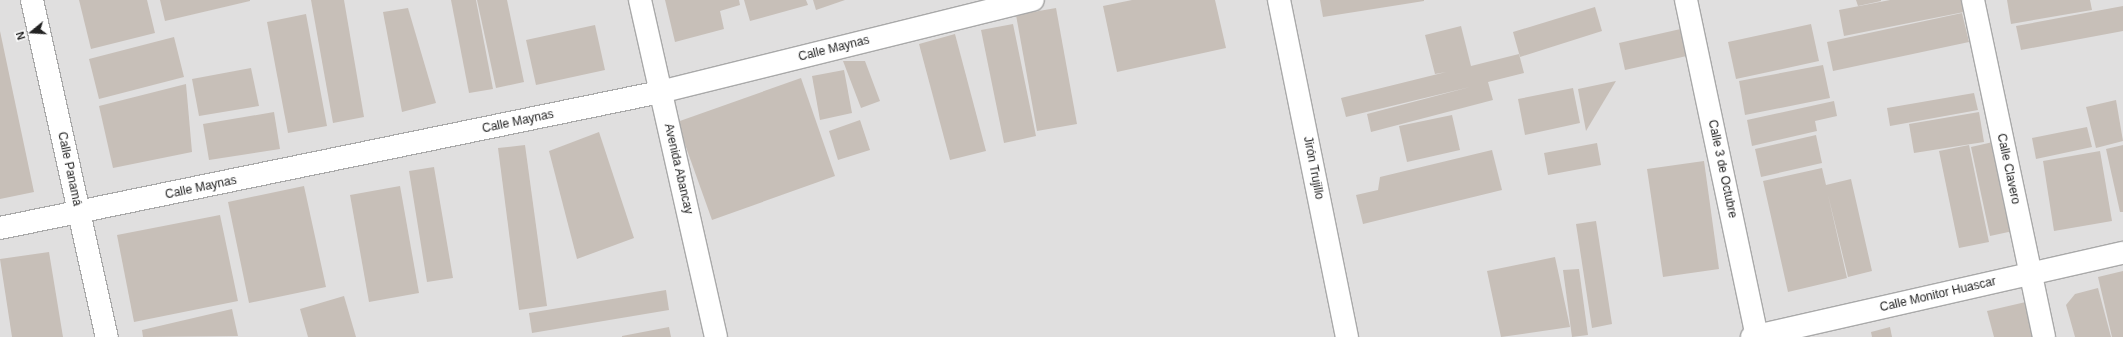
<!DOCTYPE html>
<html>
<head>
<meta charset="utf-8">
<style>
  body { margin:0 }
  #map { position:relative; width:2123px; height:337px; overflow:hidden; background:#f2efe9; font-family:Arial,sans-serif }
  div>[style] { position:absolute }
  .residential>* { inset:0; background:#e0dfdf }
  .building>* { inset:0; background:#c7bfb8 }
  .roads { filter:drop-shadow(1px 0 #a9a9a9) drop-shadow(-1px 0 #a9a9a9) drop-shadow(0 1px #a9a9a9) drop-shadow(0 -1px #a9a9a9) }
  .minor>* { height:22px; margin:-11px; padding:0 11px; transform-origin:11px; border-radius:11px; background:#fff }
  span { translate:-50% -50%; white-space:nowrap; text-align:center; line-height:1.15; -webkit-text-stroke:3px #fff; paint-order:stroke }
  .street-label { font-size:12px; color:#222 }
  .north { position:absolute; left:12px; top:12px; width:40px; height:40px; -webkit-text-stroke:3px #fff; paint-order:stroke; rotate:252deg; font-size:11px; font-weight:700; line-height:16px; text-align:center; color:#222 }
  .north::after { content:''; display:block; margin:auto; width:14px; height:18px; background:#222; clip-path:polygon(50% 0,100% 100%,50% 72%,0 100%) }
</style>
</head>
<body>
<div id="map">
  <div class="residential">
    <i style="clip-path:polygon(0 0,2123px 0,2123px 337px,0 337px)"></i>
  </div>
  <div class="building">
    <i style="clip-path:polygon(79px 0,147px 0,155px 33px,91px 49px)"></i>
    <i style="clip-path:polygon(160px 0,250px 0,250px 1px,165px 21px)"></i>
    <i style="clip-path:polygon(311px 0,344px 0,364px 117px,333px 123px)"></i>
    <i style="clip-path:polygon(451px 0,476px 0,493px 89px,469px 93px)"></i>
    <i style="clip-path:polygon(477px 0,507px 0,524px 82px,496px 88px)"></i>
    <i style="clip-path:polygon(665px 0,739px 0,740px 5px,720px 11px,724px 29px,675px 42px)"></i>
    <i style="clip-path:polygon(744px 0,806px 0,808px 5px,750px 21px)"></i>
    <i style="clip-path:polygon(813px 0,845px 0,816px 10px)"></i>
    <i style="clip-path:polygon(1132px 0,1215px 0,1226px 48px,1117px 72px,1103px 6px)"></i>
    <i style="clip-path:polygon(1320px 0,1424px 0,1424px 1px,1323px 17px)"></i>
    <i style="clip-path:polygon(1856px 0,1881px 0,1881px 1px,1858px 6px)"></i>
    <i style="clip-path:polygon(1890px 0,1961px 0,1964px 12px,1844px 36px,1839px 10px)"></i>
    <i style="clip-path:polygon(2007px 0,2090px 0,2092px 10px,2011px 24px)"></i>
    <i style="clip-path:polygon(2123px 6px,2123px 31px,2021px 50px,2016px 26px)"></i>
    <i style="clip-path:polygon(1595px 7px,1602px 31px,1520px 57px,1513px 32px)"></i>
    <i style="clip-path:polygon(408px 8px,436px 103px,402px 112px,383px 12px)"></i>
    <i style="clip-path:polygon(1056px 8px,1077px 124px,1037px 131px,1016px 15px)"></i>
    <i style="clip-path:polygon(1962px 13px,1969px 42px,1833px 71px,1827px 42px)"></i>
    <i style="clip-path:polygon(306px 14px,327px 126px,288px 133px,267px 22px)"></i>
    <i style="clip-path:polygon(1013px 24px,1036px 136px,1004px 143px,981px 30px)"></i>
    <i style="clip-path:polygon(1811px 24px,1819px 61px,1736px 79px,1728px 42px)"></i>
    <i style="clip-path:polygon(595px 25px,605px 70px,536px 85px,526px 40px)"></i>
    <i style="clip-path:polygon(1461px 26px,1471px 66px,1519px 54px,1524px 73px,1488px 82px,1493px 100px,1371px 132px,1367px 114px,1470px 87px,1346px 117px,1341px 98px,1446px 72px,1435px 74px,1425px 35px)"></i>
    <i style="clip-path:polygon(1685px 28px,1691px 55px,1625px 70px,1619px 43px)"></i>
    <i style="clip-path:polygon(0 31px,34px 192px,0 199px)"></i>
    <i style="clip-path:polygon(955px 34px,986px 151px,950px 160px,919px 44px)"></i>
    <i style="clip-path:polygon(174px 37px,184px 77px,99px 99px,89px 59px)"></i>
    <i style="clip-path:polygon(843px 61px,865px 61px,880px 101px,861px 108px)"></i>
    <i style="clip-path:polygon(1823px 65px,1830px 98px,1745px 115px,1739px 81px)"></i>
    <i style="clip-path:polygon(251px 68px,259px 106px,199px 116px,192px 79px)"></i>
    <i style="clip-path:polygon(844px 70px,852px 113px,820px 120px,812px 76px)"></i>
    <i style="clip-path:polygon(801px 78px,835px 176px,712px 220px,677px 122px)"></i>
    <i style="clip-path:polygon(1616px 81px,1586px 131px,1578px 89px)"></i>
    <i style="clip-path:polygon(186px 84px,192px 152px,113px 168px,99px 106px)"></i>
    <i style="clip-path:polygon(1573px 88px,1580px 123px,1525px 135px,1518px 99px)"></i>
    <i style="clip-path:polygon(1974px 93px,1978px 110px,1890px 126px,1887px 108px)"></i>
    <i style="clip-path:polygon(2116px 100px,2123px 141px,2096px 148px,2086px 107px)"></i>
    <i style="clip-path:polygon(1834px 101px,1837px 116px,1815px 121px,1817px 131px,1752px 146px,1747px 120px)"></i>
    <i style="clip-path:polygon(274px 112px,280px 149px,209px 160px,203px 124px)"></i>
    <i style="clip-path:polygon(1979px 112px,1984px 142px,1914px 153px,1909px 124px)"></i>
    <i style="clip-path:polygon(1452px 115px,1460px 150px,1407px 162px,1399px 126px)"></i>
    <i style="clip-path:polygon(860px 120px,870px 150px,838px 160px,829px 131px)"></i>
    <i style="clip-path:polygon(2087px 127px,2092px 147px,2036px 159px,2032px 138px)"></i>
    <i style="clip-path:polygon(599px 132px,634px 238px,577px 259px,549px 151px)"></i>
    <i style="clip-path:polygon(1816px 135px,1822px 163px,1761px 177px,1755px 149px)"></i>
    <i style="clip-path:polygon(1993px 142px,2013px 231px,1990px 236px,1971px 147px)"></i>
    <i style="clip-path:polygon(1597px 143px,1601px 165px,1548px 175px,1544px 153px)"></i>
    <i style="clip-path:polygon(525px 145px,547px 306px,519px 310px,498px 148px)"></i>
    <i style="clip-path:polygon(1969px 145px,1989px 242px,1959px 248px,1939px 151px)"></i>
    <i style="clip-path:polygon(2123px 145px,2123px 212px,2120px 212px,2106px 149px)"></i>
    <i style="clip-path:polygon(1492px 150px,1502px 190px,1363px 224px,1356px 195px,1378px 190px,1380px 177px)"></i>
    <i style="clip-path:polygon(2100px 151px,2112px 221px,2054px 231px,2043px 161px)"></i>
    <i style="clip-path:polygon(1704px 161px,1719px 269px,1663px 277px,1647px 169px)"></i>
    <i style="clip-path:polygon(434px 167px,453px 278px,427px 282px,409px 171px)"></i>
    <i style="clip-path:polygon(1822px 168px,1826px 185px,1851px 179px,1872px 271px,1848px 277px,1828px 195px,1847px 278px,1788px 292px,1763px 181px)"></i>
    <i style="clip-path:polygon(304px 186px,326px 287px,249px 303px,228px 202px)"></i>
    <i style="clip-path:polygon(400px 186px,419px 293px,369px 302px,350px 195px)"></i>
    <i style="clip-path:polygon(220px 215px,238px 301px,134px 322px,117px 235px)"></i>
    <i style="clip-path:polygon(1596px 221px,1612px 324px,1592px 328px,1576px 224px)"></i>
    <i style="clip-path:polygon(49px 252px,63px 337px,12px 337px,0 259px)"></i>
    <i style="clip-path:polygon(1555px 257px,1570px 327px,1501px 337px,1487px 271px)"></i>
    <i style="clip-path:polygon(1579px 269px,1588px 335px,1572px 337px,1563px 270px)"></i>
    <i style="clip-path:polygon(2123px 271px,2123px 337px,2112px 337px,2098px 277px)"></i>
    <i style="clip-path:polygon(2098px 288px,2111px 337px,2075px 337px,2066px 305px,2075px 294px)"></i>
    <i style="clip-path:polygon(666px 290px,669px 310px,532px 333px,529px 313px)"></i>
    <i style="clip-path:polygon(344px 296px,356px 337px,308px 337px,300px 309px)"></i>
    <i style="clip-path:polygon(2030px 301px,2039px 337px,1994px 337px,1987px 311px)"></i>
    <i style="clip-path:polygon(232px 309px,238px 336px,143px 337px,142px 330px)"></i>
    <i style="clip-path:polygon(669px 327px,671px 337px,622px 337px,622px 336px)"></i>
    <i style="clip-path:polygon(1890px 327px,1892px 337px,1872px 337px,1871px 332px)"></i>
  </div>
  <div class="roads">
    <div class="minor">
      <i style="left:32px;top:0;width:345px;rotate:77.5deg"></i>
      <i style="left:640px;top:0;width:345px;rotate:77.3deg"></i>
      <i style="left:1279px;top:0;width:344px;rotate:78.6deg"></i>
      <i style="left:1686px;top:0;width:344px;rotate:78.1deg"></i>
      <i style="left:1973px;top:0;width:344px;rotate:78.1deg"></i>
      <i style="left:0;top:228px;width:674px;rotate:-11.64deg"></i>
      <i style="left:660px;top:92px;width:384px;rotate:-13.9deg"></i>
      <i style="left:1752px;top:337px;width:380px;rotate:-12.8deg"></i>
    </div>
  </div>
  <div class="street-label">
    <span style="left:834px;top:49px;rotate:-14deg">Calle Maynas</span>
    <span style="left:518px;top:122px;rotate:-12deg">Calle Maynas</span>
    <span style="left:1313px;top:168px;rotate:79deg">Jirón Trujillo</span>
    <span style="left:69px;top:169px;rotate:78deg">Calle Panamá</span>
    <span style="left:678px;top:169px;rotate:77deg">Avenida Abancay</span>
    <span style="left:1722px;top:169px;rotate:78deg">Calle 3 de Octubre</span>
    <span style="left:2008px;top:169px;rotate:78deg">Calle Clavero</span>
    <span style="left:201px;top:188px;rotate:-12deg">Calle Maynas</span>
    <span style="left:1938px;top:295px;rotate:-13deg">Calle Monitor Huascar</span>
  </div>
  <div class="north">N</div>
</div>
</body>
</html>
